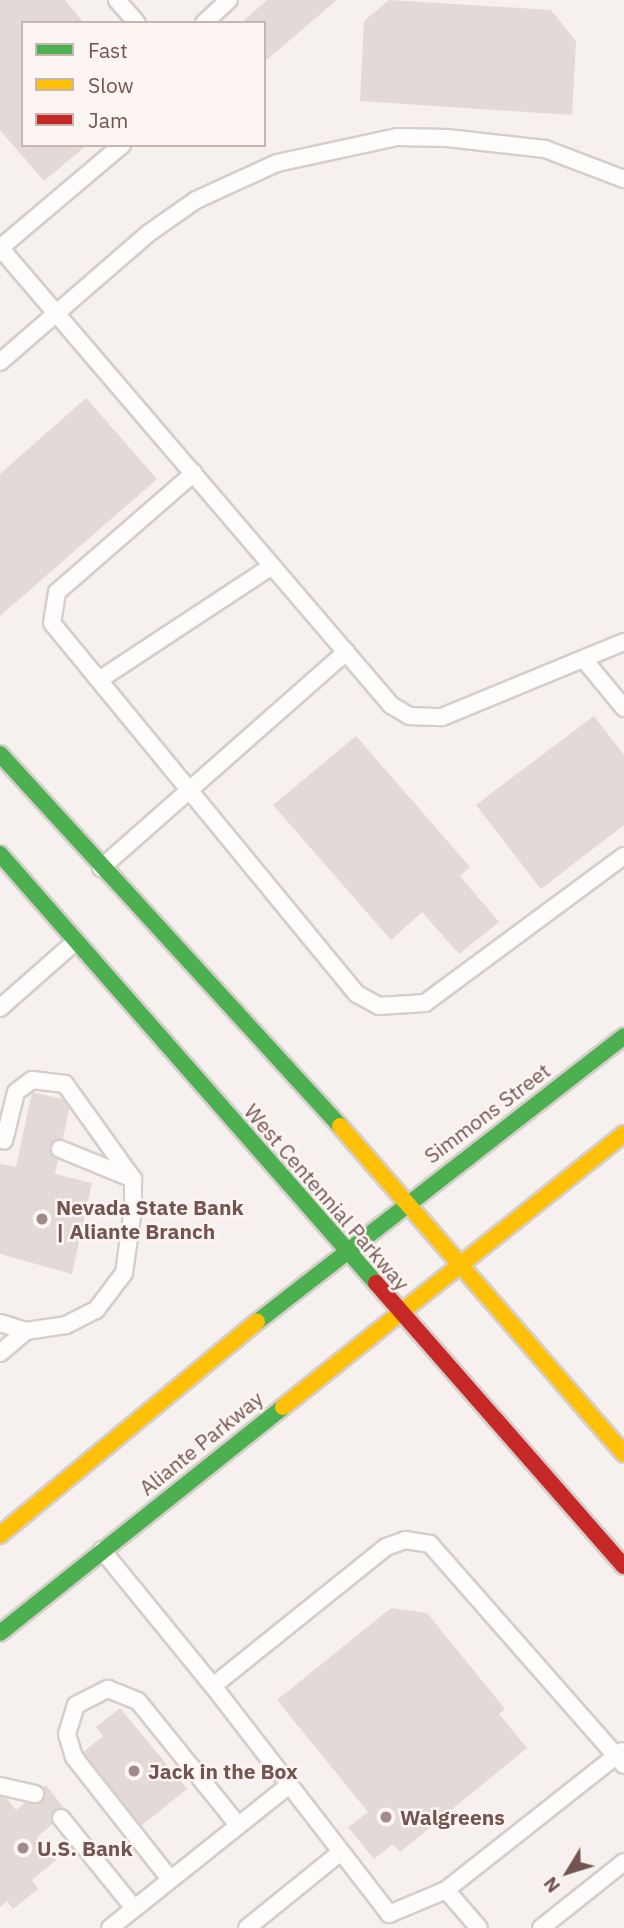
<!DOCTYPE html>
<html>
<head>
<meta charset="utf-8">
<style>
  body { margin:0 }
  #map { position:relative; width:624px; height:1928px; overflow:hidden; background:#f6f1ee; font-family:"IBM Plex Sans",sans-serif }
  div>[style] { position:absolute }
  .building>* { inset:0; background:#e3d9d6 }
  .roads { filter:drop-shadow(2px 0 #d6cecb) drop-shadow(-2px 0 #d6cecb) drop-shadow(0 2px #d6cecb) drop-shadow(0 -2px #d6cecb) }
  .lane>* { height:16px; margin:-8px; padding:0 8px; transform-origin:8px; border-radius:8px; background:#fefdfc }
  .fast>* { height:16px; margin:-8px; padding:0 8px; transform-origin:8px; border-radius:8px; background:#4caf50 }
  .slow>* { height:16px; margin:-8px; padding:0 8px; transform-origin:8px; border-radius:8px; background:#ffc107 }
  .jam>* { height:16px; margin:-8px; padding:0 8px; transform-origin:8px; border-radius:8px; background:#c62828 }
  .dots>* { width:19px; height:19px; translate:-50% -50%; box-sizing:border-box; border:4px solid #fdf5f1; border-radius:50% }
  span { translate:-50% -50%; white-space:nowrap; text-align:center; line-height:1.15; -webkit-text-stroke:5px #fdf5f1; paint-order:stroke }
  .street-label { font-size:21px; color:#735451 }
  .poi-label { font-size:21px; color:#735451; font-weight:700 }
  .left { translate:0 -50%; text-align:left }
  .legend { position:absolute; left:21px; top:21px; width:245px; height:126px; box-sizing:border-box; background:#fdf5f1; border:2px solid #c6b5b1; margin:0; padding:9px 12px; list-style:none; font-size:21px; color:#735451 }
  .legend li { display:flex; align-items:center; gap:14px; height:35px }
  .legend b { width:35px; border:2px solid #c6b5b1 }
  .north { position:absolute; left:533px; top:1837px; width:70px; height:70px; -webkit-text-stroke:5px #fdf5f1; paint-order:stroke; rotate:232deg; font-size:19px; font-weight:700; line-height:28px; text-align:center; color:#735451 }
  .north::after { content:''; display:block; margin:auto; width:24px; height:32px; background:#735451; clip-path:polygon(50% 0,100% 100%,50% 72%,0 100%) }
</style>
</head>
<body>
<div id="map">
  <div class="building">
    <i style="clip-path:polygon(0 0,65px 0,84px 23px,23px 23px,23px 145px,87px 145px,44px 181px,0 130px)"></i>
    <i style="clip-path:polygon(267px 0,337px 0,264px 62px,264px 23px,241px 23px)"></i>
    <i style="clip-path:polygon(389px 0,551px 10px,576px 41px,572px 115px,360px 101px,364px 21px)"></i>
    <i style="clip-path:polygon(86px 398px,157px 479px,0 616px,0 474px)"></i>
    <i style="clip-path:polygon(594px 716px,624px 755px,624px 825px,541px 889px,476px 805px)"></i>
    <i style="clip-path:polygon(356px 736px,470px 867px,460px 876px,499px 922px,459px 954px,422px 912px,391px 940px,273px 805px)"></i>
    <i style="clip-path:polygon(32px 1092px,71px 1101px,55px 1174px,92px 1183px,72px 1274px,0 1254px,0 1164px,16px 1167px)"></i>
    <i style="clip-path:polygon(391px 1608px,427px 1613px,505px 1709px,499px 1714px,527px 1748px,400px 1852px,393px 1844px,374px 1859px,348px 1827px,368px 1812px,277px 1700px)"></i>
    <i style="clip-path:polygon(120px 1708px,187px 1789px,141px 1826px,82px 1753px,103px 1736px,96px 1727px)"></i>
    <i style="clip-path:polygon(46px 1785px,67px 1812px,37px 1837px,56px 1860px,32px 1880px,38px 1889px,13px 1909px,7px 1901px,0 1907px,0 1790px,16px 1810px)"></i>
  </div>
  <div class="roads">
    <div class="lane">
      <i style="left:117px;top:0;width:30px;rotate:49deg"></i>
      <i style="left:204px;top:23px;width:34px;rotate:-43deg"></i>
      <i style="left:0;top:248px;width:160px;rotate:-40.2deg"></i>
      <i style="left:2px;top:250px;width:599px;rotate:49.47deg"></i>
      <i style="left:391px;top:705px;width:21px;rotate:31deg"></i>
      <i style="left:409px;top:716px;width:33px;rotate:2deg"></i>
      <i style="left:442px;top:717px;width:197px;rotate:-22.4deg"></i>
      <i style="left:0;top:362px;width:197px;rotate:-40.9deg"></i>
      <i style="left:149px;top:233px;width:57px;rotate:-35.1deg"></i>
      <i style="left:196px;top:200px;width:89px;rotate:-24.6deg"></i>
      <i style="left:277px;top:163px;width:123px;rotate:-12.2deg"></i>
      <i style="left:397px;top:137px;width:50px;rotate:1.1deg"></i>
      <i style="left:447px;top:138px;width:99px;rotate:6.4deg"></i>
      <i style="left:545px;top:149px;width:85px;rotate:20.8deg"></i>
      <i style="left:194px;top:473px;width:181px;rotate:139deg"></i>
      <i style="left:57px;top:592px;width:31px;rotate:99deg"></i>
      <i style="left:52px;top:623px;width:480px;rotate:50.6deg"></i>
      <i style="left:357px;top:994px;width:25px;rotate:29deg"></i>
      <i style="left:379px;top:1006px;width:46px;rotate:-3.7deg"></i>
      <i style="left:425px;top:1003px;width:247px;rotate:-36.5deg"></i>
      <i style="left:586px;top:662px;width:60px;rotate:50.4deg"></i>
      <i style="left:99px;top:680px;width:207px;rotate:-33.4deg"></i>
      <i style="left:101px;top:868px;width:327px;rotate:-41.4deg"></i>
      <i style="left:0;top:1008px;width:101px;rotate:-41.4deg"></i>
      <i style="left:60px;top:1149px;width:79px;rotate:22.3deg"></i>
      <i style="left:0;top:1323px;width:27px;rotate:17deg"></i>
      <i style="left:26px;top:1331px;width:40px;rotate:-8.5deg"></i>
      <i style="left:66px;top:1325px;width:34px;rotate:-27deg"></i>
      <i style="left:96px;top:1310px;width:46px;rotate:-52.9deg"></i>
      <i style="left:124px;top:1273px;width:65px;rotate:-82deg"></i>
      <i style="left:133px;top:1209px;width:30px;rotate:-90deg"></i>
      <i style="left:133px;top:1179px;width:117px;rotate:-125.6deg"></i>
      <i style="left:65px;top:1084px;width:33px;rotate:-173deg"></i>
      <i style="left:32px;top:1080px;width:20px;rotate:143deg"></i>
      <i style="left:16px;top:1092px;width:50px;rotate:103.8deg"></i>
      <i style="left:0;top:1353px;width:34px;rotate:-40deg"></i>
      <i style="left:102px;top:1550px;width:176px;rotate:50.8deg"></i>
      <i style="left:213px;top:1686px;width:222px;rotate:-38.8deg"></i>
      <i style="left:386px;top:1547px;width:20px;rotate:-20deg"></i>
      <i style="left:405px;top:1540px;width:25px;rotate:9deg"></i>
      <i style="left:430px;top:1544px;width:294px;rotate:48.7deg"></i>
      <i style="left:213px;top:1686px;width:288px;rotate:52.3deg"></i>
      <i style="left:389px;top:1914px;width:62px;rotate:-22.8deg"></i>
      <i style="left:446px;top:1890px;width:224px;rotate:-38.3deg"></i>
      <i style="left:0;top:1786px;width:36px;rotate:13deg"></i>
      <i style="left:61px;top:1818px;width:116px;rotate:51deg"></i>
      <i style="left:170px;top:1879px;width:155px;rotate:-128.2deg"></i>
      <i style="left:74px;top:1757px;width:24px;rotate:-107deg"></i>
      <i style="left:67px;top:1734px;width:30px;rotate:-73deg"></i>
      <i style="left:76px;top:1705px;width:36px;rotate:-27deg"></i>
      <i style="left:108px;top:1689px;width:32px;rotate:22deg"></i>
      <i style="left:138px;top:1701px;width:159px;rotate:51.1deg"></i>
      <i style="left:446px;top:1890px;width:50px;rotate:49deg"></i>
      <i style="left:110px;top:1928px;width:229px;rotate:-38.6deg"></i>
      <i style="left:247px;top:1928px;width:121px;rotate:-39deg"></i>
      <i style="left:541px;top:1928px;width:106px;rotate:-38.5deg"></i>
    </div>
    <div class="fast">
      <i style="left:0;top:754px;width:504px;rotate:47.57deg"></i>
      <i style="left:0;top:854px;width:570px;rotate:48.77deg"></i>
      <i style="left:257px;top:1322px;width:465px;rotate:-37.9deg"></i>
      <i style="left:0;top:1633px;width:362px;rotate:-38.6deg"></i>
    </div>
    <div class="slow">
      <i style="left:340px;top:1126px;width:434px;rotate:49.1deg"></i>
      <i style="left:283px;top:1407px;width:437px;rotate:-38.7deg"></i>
      <i style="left:0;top:1535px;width:334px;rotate:-39.7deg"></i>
    </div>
    <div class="jam">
      <i style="left:376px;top:1283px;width:376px;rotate:48.8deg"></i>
    </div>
  </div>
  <div class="dots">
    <i style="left:42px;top:1219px;background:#a18b88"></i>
    <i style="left:134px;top:1771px;background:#a18b88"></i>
    <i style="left:386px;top:1817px;background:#a18b88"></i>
    <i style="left:23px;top:1848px;background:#a18b88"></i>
  </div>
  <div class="street-label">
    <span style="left:487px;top:1113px;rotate:-37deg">Simmons Street</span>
    <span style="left:327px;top:1197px;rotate:49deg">West Centennial Parkway</span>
    <span style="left:201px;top:1443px;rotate:-39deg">Aliante Parkway</span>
  </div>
  <div class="poi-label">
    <span class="left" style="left:56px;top:1219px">Nevada State Bank<br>| Aliante Branch</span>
    <span class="left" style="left:148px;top:1771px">Jack in the Box</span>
    <span class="left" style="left:400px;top:1817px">Walgreens</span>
    <span class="left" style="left:37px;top:1848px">U.S. Bank</span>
  </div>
  <ul class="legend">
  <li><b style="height:9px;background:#4caf50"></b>Fast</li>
  <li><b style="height:9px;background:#ffc107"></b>Slow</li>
  <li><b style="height:9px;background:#c62828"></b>Jam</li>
  </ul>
  <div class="north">N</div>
</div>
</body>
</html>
